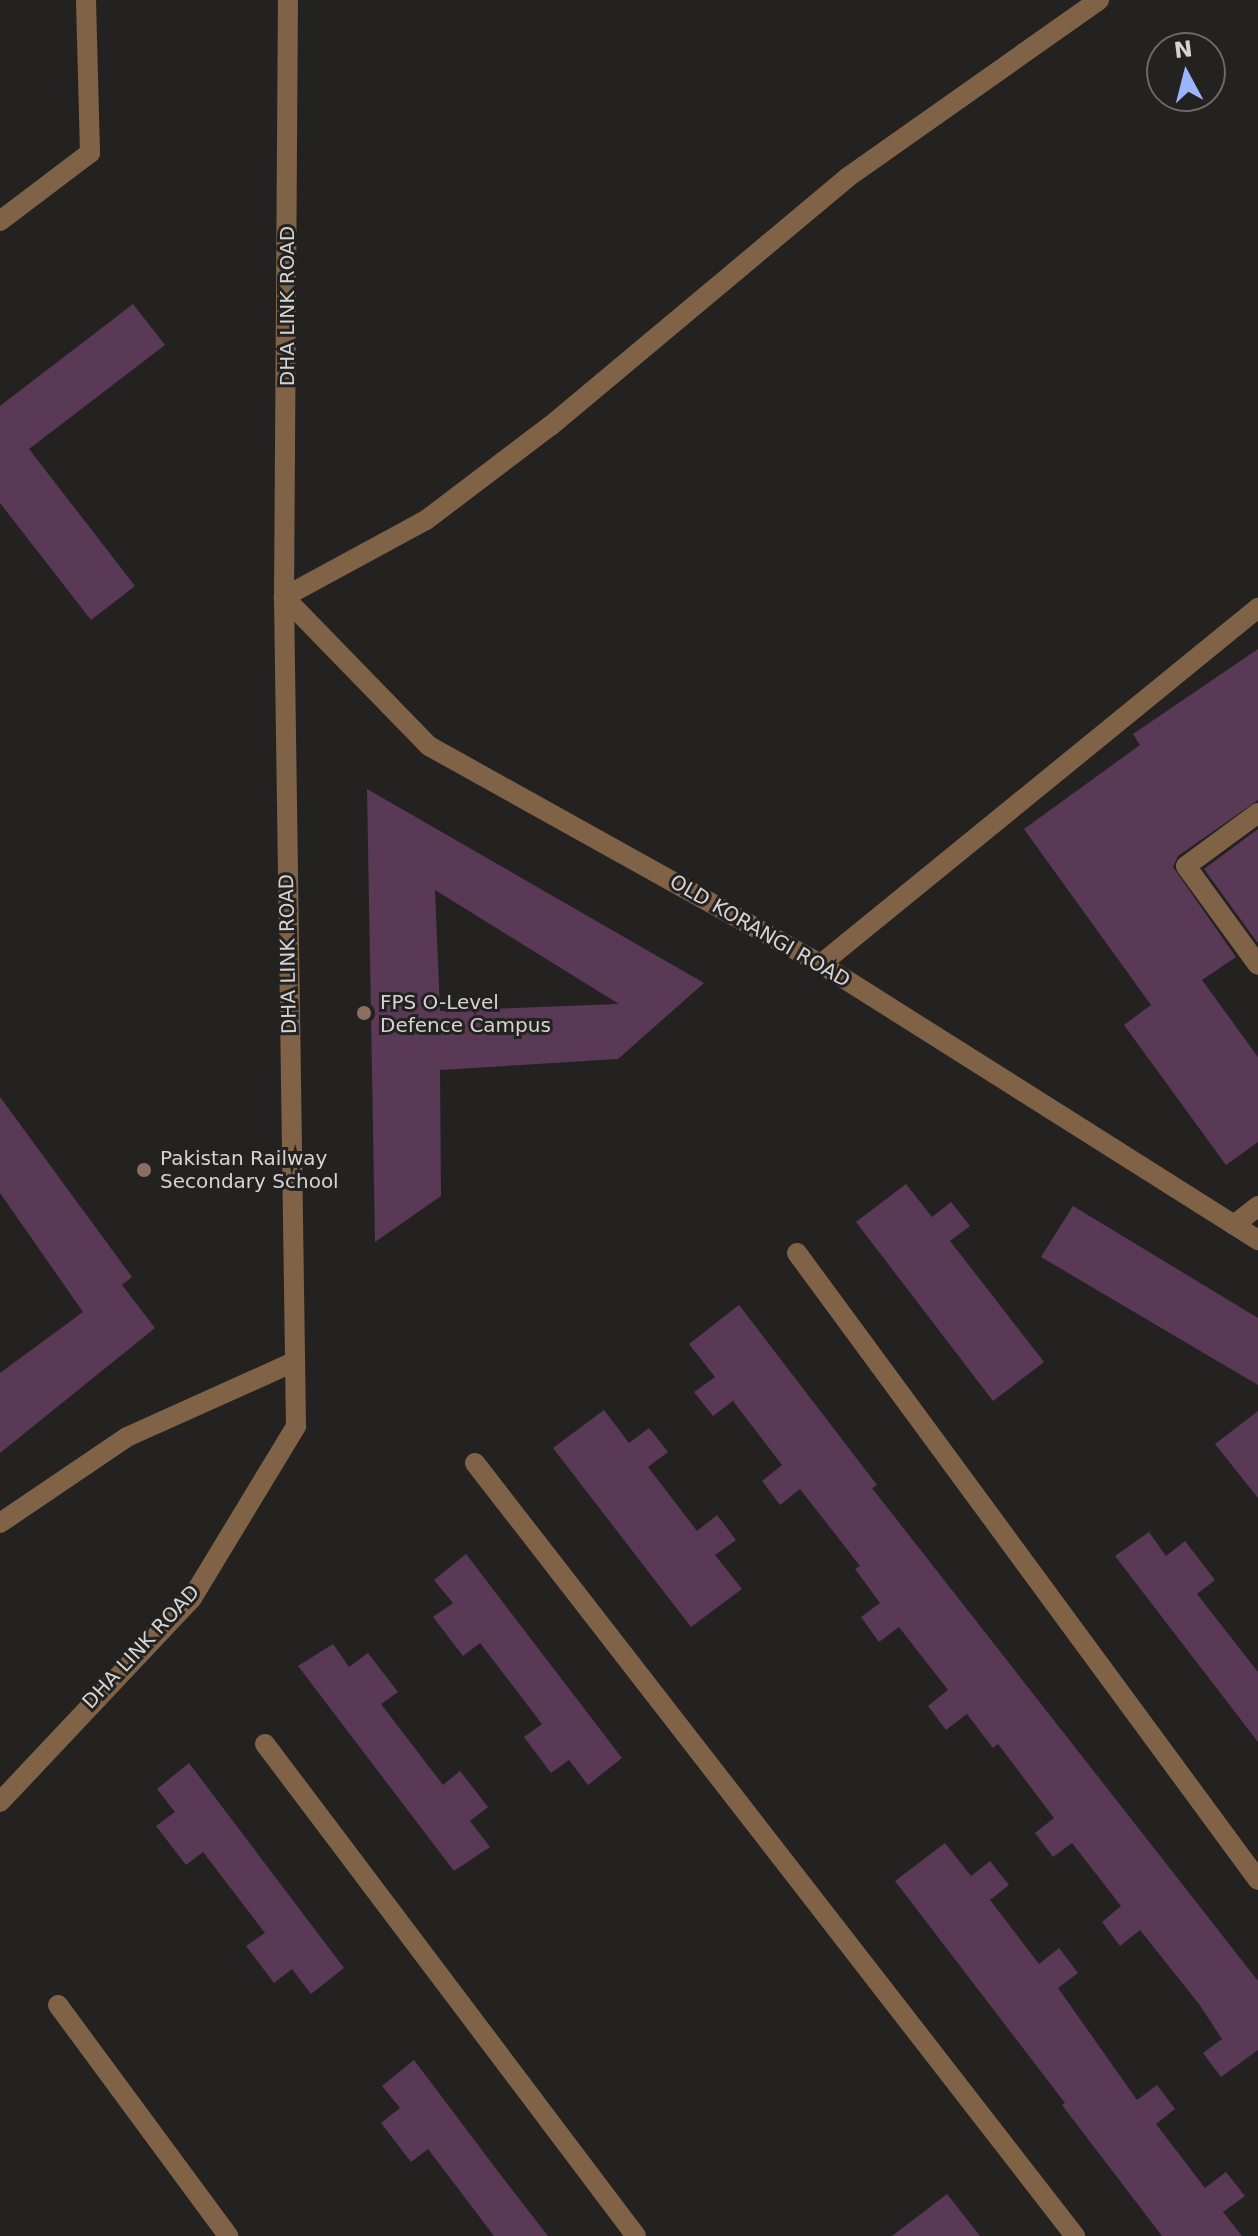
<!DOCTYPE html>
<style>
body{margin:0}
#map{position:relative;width:1258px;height:2236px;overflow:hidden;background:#242221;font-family:"DejaVu Sans",sans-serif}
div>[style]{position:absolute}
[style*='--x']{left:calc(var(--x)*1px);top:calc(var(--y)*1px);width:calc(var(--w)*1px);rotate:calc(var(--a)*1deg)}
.building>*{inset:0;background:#593956}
.minor>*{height:20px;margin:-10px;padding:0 10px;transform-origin:10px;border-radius:10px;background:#806347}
.dots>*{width:22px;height:22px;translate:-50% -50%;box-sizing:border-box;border:4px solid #242221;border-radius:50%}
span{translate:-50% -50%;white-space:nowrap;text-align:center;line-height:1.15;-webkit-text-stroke:6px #242221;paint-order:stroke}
.street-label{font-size:20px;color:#d5d4d3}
.poi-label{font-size:20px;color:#d5d4d3}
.left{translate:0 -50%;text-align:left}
.north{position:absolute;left:1146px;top:32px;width:80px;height:80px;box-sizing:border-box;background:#242221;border:2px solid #6b6968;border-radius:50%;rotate:353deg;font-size:22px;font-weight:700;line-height:32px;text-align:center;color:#d5d4d3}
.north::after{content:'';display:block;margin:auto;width:28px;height:36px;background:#9cb4fd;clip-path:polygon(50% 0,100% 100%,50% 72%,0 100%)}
</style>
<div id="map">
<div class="building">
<div style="clip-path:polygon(133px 304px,165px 345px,29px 449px,135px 586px,91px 620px,0 503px,0 406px)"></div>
<div style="clip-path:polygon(1258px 649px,1258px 800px,1178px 856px,1173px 867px,1236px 957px,1202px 980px,1258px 1057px,1258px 1142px,1226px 1165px,1124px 1025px,1151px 1005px,1024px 829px,1140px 745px,1133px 734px)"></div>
<div style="clip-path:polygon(evenodd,367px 789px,704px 983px,618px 1059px,440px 1070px,441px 1196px,375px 1242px,367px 789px,435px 890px,619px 1004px,440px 1011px,435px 890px)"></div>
<div style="clip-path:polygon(1258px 829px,1258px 942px,1257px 942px,1204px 869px)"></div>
<div style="clip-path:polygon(0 1097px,132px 1277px,122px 1285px,155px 1328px,0 1453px,0 1373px,83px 1312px,0 1193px)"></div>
<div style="clip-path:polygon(906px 1184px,932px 1217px,951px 1202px,970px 1226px,950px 1241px,1044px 1362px,993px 1401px,856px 1222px)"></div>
<div style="clip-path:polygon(1073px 1206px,1258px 1318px,1258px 1385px,1041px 1257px)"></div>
<div style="clip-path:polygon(739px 1305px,877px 1485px,872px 1488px,1258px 1981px,1258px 2050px,1221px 2077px,1203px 2053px,1222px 2039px,1199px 2004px,1140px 1930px,1120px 1946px,1102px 1922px,1121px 1906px,1072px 1843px,1053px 1857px,1035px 1833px,1054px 1818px,998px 1744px,993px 1748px,967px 1714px,946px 1730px,928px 1706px,948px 1690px,899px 1627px,879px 1642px,861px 1617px,880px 1603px,855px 1569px,860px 1566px,800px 1489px,780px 1505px,762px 1481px,782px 1465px,733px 1401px,713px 1416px,694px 1392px,715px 1377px,689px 1344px)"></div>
<div style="clip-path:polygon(604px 1410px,629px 1443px,649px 1428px,668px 1452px,648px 1467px,697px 1531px,717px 1515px,736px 1540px,715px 1555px,742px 1589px,691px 1627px,553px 1448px)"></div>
<div style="clip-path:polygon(1258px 1411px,1258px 1498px,1215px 1444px)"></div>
<div style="clip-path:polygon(1149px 1532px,1166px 1556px,1185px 1541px,1215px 1580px,1197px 1594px,1258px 1672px,1258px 1742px,1115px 1556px)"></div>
<div style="clip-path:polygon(466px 1554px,622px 1758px,588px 1785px,569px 1760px,551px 1773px,524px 1737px,542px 1724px,480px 1643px,463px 1656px,433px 1617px,453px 1603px,434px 1580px)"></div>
<div style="clip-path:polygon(333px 1644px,349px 1667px,368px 1653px,398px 1692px,381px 1704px,443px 1785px,460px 1771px,488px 1807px,470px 1821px,490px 1847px,454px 1871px,298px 1666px)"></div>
<div style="clip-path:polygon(189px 1763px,344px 1968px,311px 1994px,292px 1969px,274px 1983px,246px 1946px,265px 1933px,203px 1852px,186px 1865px,156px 1826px,175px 1812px,157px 1789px)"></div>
<div style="clip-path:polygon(945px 1843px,971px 1876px,990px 1861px,1009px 1885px,990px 1900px,1039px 1964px,1059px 1948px,1078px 1973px,1058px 1988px,1137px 2100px,1157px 2085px,1175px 2109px,1156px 2124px,1205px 2188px,1226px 2172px,1245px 2196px,1223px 2212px,1242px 2236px,1162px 2236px,1062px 2105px,1065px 2103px,895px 1881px)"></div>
<div style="clip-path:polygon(414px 2060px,503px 2178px,548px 2236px,494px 2236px,428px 2149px,411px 2162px,381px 2123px,400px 2108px,382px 2086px)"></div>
<div style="clip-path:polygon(947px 2194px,980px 2236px,892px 2236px)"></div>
</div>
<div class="minor">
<div style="--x:1099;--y:0;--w:309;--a:144.8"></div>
<div style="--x:847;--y:178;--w:387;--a:140.1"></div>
<div style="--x:550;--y:426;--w:156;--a:142.8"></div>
<div style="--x:426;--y:520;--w:162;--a:151.5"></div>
<div style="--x:284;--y:597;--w:208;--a:45.8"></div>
<div style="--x:429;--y:746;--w:449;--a:29.1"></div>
<div style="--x:821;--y:964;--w:517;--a:32.28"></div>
<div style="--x:0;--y:221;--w:113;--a:-37.1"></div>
<div style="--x:90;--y:153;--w:153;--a:-91.5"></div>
<div style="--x:1258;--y:813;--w:89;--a:143.6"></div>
<div style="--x:1186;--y:866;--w:122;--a:54"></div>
<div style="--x:821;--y:964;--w:564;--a:-39.17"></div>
<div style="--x:1234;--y:1225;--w:31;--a:-38"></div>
<div style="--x:797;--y:1253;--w:778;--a:53.67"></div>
<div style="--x:475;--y:1463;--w:979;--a:52.18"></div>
<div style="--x:0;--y:1523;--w:153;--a:-34.1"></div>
<div style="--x:127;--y:1437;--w:183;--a:-24.2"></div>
<div style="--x:265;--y:1744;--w:616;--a:52.98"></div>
<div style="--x:0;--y:1802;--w:280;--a:-46.7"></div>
<div style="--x:192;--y:1598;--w:201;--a:-58.8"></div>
<div style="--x:296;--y:1426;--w:829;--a:-90.83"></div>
<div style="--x:284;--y:597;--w:597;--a:-89.62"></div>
<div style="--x:58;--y:2005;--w:287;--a:53.6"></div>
</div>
<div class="dots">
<div style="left:364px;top:1013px;background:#8d6e63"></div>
<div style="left:144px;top:1170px;background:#8d6e63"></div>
</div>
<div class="street-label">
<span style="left:287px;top:306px;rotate:-90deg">DHA LINK ROAD</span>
<span style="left:760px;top:931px;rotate:30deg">OLD KORANGI ROAD</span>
<span style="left:288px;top:954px;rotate:-91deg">DHA LINK ROAD</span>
<span style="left:141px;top:1647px;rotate:-47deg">DHA LINK ROAD</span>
</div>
<div class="poi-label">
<span class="left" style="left:380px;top:1014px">FPS O-Level<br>Defence Campus</span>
<span class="left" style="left:160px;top:1170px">Pakistan Railway<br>Secondary School</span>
</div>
<div class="north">N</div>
</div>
